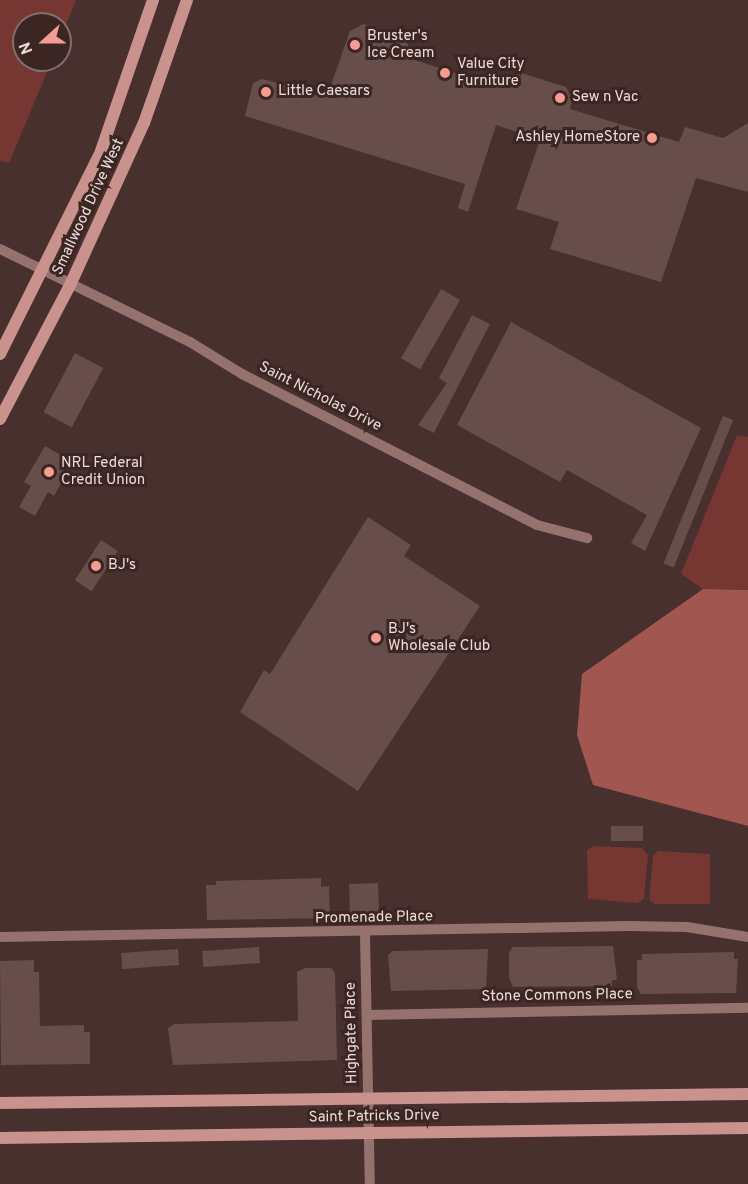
<!DOCTYPE html>
<style>
body{margin:0}
#map{position:relative;width:748px;height:1184px;overflow:hidden;background:#47302e;font-family:Overpass,sans-serif}
div>[style]{position:absolute}
[style*='--x']{left:calc(var(--x)*1px);top:calc(var(--y)*1px);width:calc(var(--w)*1px);rotate:calc(var(--a)*1deg)}
.green>*{inset:0;background:#763732}
.forest>*{inset:0;background:#a25650}
.building>*{inset:0;background:#674e4b;transform-origin:0 0}
.street>*{height:10px;margin:-5px;padding:0 5px;transform-origin:5px;border-radius:5px;background:#95726e}
.secondary>*{height:12px;margin:-6px;padding:0 6px;transform-origin:6px;border-radius:6px;background:#ca928c}
.dots>*{width:16px;height:16px;translate:-50% -50%;box-sizing:border-box;border:3px solid #3c2624;border-radius:50%}
span{translate:-50% -50%;white-space:nowrap;text-align:center;line-height:1.15;-webkit-text-stroke:6px #3c2624;paint-order:stroke}
.poi-label{font-size:15px;color:#ebdcda}
.left{translate:0 -50%;text-align:left}
.right{translate:-100% -50%;text-align:right}
.street-label{font-size:15px;color:#ebdcda}
.north{position:absolute;left:12px;top:12px;width:60px;height:60px;box-sizing:border-box;background:#3c2624;border:2px solid #826f6d;border-radius:50%;rotate:249deg;font-size:16px;font-weight:700;line-height:24px;text-align:center;color:#ebdcda}
.north::after{content:'';display:block;margin:auto;width:21px;height:27px;background:#f59c93;clip-path:polygon(50% 0,100% 100%,50% 72%,0 100%)}
</style>
<div id="map">
<div class="green">
<div style="clip-path:polygon(0 0,76px 0,60px 40px,60px 24px,24px 24px,24px 60px,52px 60px,9px 163px,0 161px)"></div>
<div style="clip-path:polygon(737px 435px,748px 437px,748px 590px,703px 589px,681px 574px)"></div>
<div style="clip-path:polygon(593px 846px,642px 848px,648px 855px,644px 899px,637px 903px,588px 899px,587px 850px)"></div>
<div style="clip-path:polygon(658px 851px,710px 854px,710px 904px,655px 904px,649px 900px,653px 856px)"></div>
</div>
<div class="forest">
<div style="clip-path:polygon(703px 589px,748px 590px,748px 826px,593px 785px,577px 735px,582px 674px)"></div>
</div>
<div class="building">
<div style="clip-path:polygon(363px 24px,404px 37px,410px 49px,408px 58px,503px 88px,506px 79px,518px 72px,566px 87px,572px 100px,570px 109px,679px 142px,685px 127px,723px 138px,748px 123px,748px 192px,696px 178px,661px 282px,550px 249px,559px 222px,516px 209px,540px 140px,496px 125px,468px 212px,458px 208px,465px 184px,245px 116px,253px 83px,262px 79px,323px 94px,330px 88px,350px 31px)"></div>
<div style="left:441px;top:289px;width:22px;height:80px;rotate:30deg"></div>
<div style="clip-path:polygon(472px 315px,490px 324px,434px 433px,418px 425px,447px 383px,439px 378px)"></div>
<div style="clip-path:polygon(511px 322px,701px 428px,645px 551px,631px 543px,647px 515px,567px 470px,560px 482px,457px 425px)"></div>
<div style="left:75px;top:353px;width:32px;height:67px;rotate:28deg"></div>
<div style="left:723px;top:416px;width:11px;height:159px;rotate:22deg"></div>
<div style="clip-path:polygon(45px 446px,73px 462px,54px 496px,48px 492px,35px 516px,19px 507px,31px 486px,24px 482px)"></div>
<div style="clip-path:polygon(368px 517px,411px 545px,404px 556px,480px 606px,358px 791px,240px 712px,264px 670px,270px 674px)"></div>
<div style="left:101px;top:540px;width:20px;height:48px;rotate:33deg"></div>
<div style="left:643px;top:826px;width:15px;height:32px;rotate:90deg"></div>
<div style="clip-path:polygon(321px 878px,321px 887px,329px 886px,330px 918px,207px 920px,206px 885px,216px 885px,216px 881px)"></div>
<div style="left:378px;top:883px;width:29px;height:29px;rotate:88deg"></div>
<div style="clip-path:polygon(613px 946px,617px 980px,612px 980px,612px 986px,513px 987px,509px 978px,509px 952px,513px 947px)"></div>
<div style="left:259px;top:947px;width:16px;height:57px;rotate:86deg"></div>
<div style="left:178px;top:949px;width:16px;height:57px;rotate:86deg"></div>
<div style="clip-path:polygon(488px 949px,486px 989px,391px 991px,388px 955px,393px 951px)"></div>
<div style="clip-path:polygon(734px 952px,734px 959px,738px 959px,736px 993px,641px 994px,637px 987px,637px 960px,642px 960px,642px 954px)"></div>
<div style="clip-path:polygon(34px 960px,34px 972px,39px 972px,40px 1026px,84px 1025px,84px 1032px,90px 1032px,90px 1064px,1px 1065px,0 961px)"></div>
<div style="clip-path:polygon(305px 968px,331px 968px,335px 973px,337px 1060px,173px 1065px,168px 1028px,174px 1024px,298px 1021px,297px 972px)"></div>
</div>
<div class="street">
<div style="--x:0;--y:249;--w:212;--a:26.1"></div>
<div style="--x:190;--y:342;--w:61;--a:31.6"></div>
<div style="--x:242;--y:374;--w:331;--a:27.1"></div>
<div style="--x:537;--y:525;--w:52;--a:14.6"></div>
<div style="--x:365;--y:934;--w:250;--a:88.9"></div>
<div style="--x:0;--y:937;--w:628;--a:-1"></div>
<div style="--x:628;--y:926;--w:59;--a:1"></div>
<div style="--x:687;--y:927;--w:62;--a:9.3"></div>
<div style="--x:367;--y:1015;--w:381;--a:-1.1"></div>
</div>
<div class="secondary">
<div style="--x:0;--y:354;--w:227;--a:-63.5"></div>
<div style="--x:101;--y:151;--w:160;--a:-71"></div>
<div style="--x:0;--y:419;--w:153;--a:-62.4"></div>
<div style="--x:71;--y:283;--w:176;--a:-65.5"></div>
<div style="--x:144;--y:123;--w:130;--a:-70.7"></div>
<div style="--x:0;--y:1103;--w:748;--a:-0.69"></div>
<div style="--x:0;--y:1138;--w:748;--a:-0.77"></div>
</div>
<div class="dots">
<div style="left:355px;top:45px;background:#f59c93"></div>
<div style="left:445px;top:73px;background:#f59c93"></div>
<div style="left:266px;top:92px;background:#f59c93"></div>
<div style="left:560px;top:98px;background:#f59c93"></div>
<div style="left:652px;top:138px;background:#f59c93"></div>
<div style="left:49px;top:472px;background:#f59c93"></div>
<div style="left:96px;top:566px;background:#f59c93"></div>
<div style="left:376px;top:638px;background:#f59c93"></div>
</div>
<div class="poi-label">
<span class="left" style="left:367px;top:45px">Bruster's<br>Ice Cream</span>
<span class="left" style="left:457px;top:73px">Value City<br>Furniture</span>
<span class="left" style="left:278px;top:92px">Little Caesars</span>
<span class="left" style="left:572px;top:98px">Sew n Vac</span>
<span class="right" style="left:640px;top:138px">Ashley HomeStore</span>
<span class="left" style="left:61px;top:472px">NRL Federal<br>Credit Union</span>
<span class="left" style="left:108px;top:566px">BJ's</span>
<span class="left" style="left:388px;top:638px">BJ's<br>Wholesale Club</span>
</div>
<div class="street-label">
<span style="left:89px;top:207px;rotate:-65deg">Smallwood Drive West</span>
<span style="left:320px;top:397px;rotate:27deg">Saint Nicholas Drive</span>
<span style="left:374px;top:918px;rotate:-1deg">Promenade Place</span>
<span style="left:557px;top:996px;rotate:-1deg">Stone Commons Place</span>
<span style="left:352px;top:1033px;rotate:-91deg">Highgate Place</span>
<span style="left:374px;top:1117px;rotate:-1deg">Saint Patricks Drive</span>
</div>
<div class="north">N</div>
</div>
